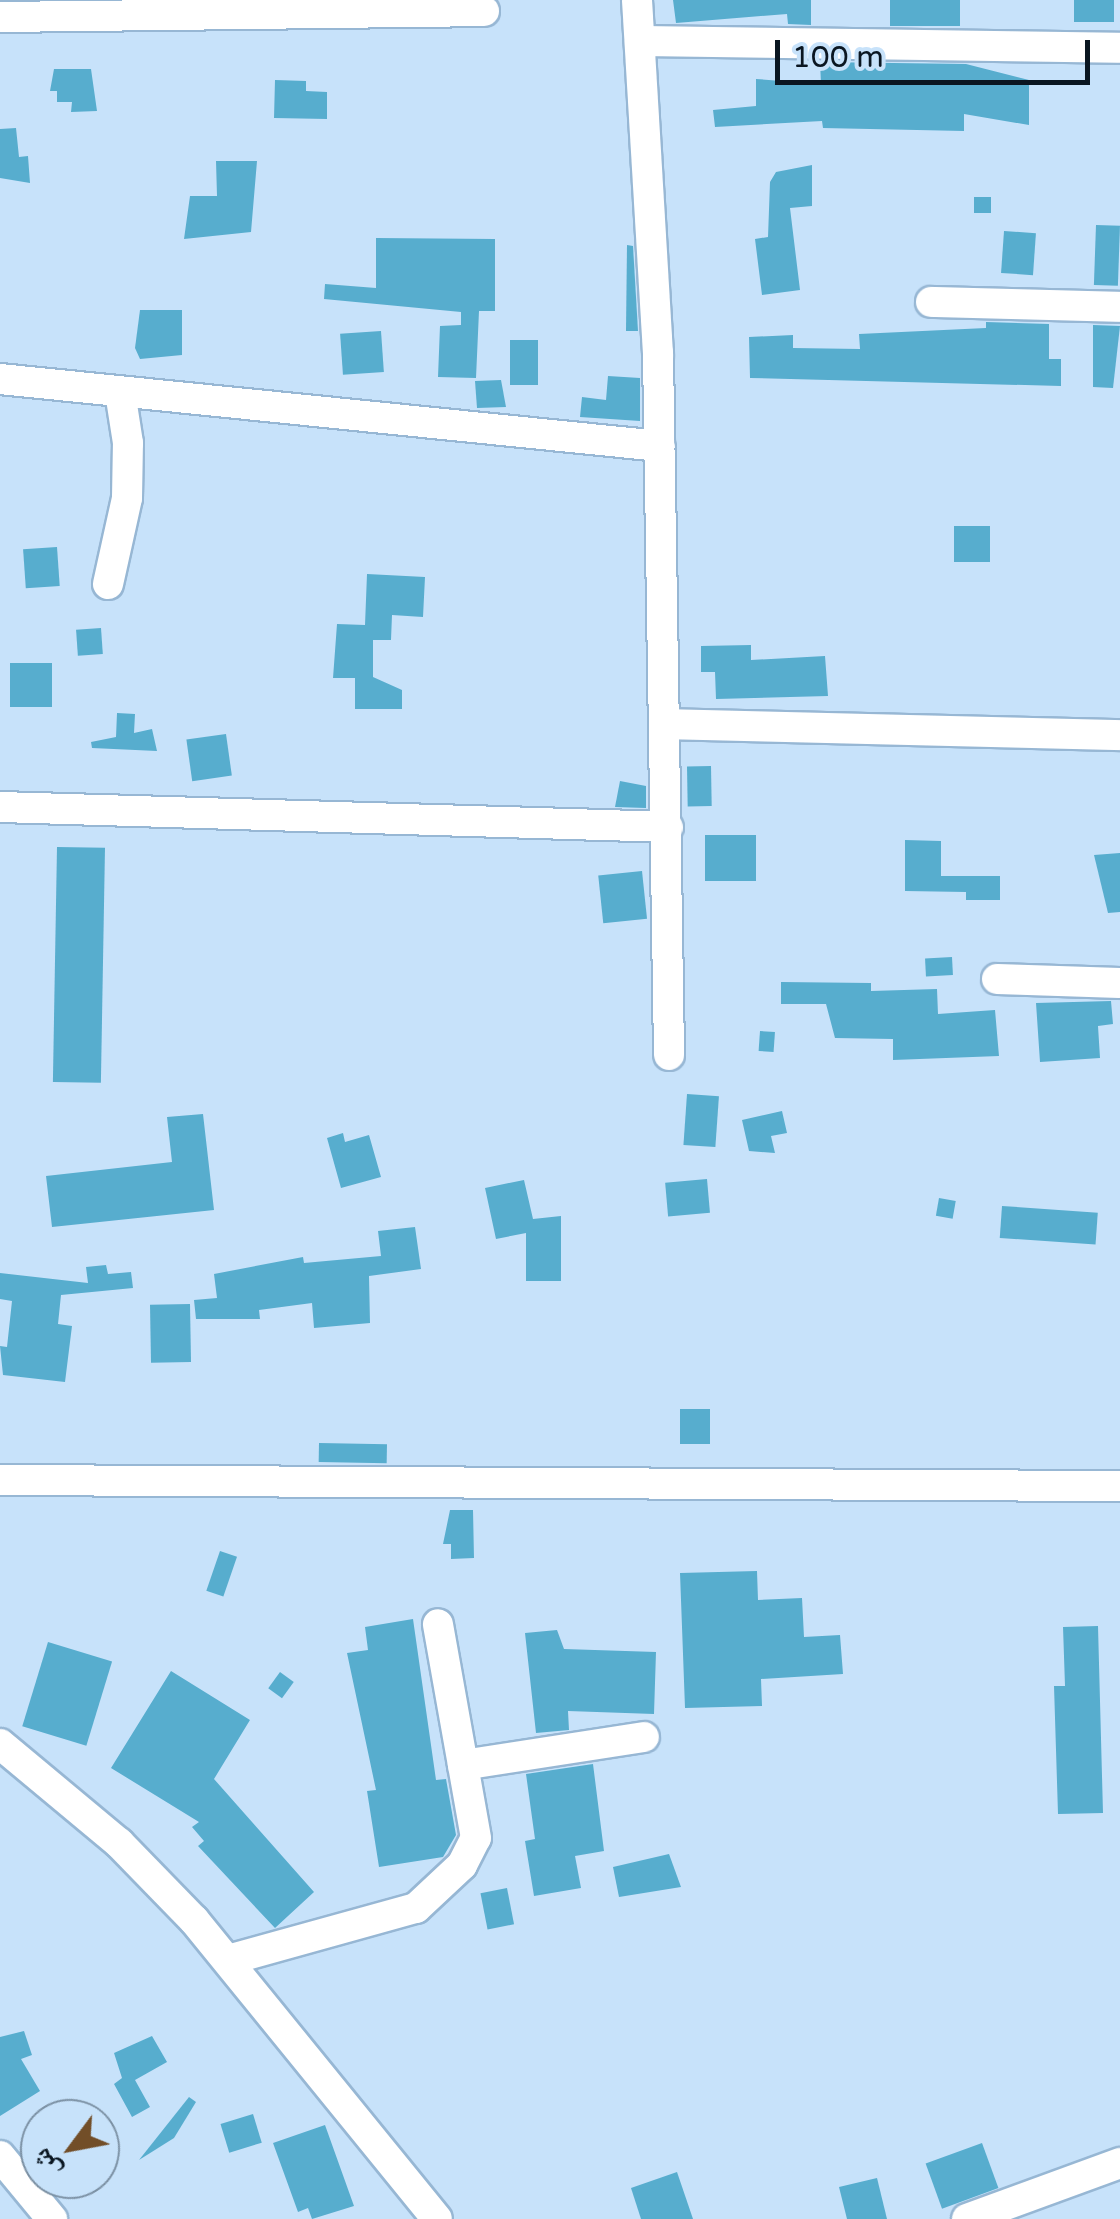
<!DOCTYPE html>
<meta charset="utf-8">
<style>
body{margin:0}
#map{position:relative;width:1120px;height:2219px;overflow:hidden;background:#c7e2fa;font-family:"Varela Round","Noto Naskh Arabic",sans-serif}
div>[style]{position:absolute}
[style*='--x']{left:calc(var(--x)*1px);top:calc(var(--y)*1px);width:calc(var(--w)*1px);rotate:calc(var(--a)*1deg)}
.building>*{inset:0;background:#57adce;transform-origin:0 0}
.roads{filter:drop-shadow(2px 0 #97b7d4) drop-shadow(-2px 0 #97b7d4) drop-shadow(0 2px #97b7d4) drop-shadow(0 -2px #97b7d4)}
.minor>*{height:30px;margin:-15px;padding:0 15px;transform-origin:15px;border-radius:15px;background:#fff}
span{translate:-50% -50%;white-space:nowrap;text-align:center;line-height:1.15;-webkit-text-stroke:8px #c7e2fa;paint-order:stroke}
.north{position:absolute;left:20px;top:2099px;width:100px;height:100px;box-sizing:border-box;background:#c7e2fa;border:2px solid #7b90a3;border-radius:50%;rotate:238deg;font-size:28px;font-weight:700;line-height:40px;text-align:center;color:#0a1621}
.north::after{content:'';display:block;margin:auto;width:35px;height:45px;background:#724e28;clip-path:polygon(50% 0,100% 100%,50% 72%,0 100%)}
.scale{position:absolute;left:775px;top:40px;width:315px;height:45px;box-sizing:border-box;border:5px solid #0a1621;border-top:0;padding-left:12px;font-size:30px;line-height:35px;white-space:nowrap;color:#0a1621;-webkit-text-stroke:8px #c7e2fa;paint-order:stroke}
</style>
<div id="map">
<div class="building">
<div style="clip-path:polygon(673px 0,811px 0,811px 25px,788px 24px,787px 14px,676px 23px)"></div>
<div style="left:890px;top:0;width:70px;height:26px"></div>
<div style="left:1074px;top:0;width:40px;height:22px"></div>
<div style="clip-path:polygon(820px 62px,966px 64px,1029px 80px,1029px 125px,964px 114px,964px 131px,823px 128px,822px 121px,715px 127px,713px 110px,756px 106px,756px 79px,821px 84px)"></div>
<div style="clip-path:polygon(54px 69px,91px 69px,97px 111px,71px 112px,72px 102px,57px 102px,57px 91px,50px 91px)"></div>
<div style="clip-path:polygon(275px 80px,306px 81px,306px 91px,327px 92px,327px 119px,274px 118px)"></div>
<div style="clip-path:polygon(16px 128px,19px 157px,28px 156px,30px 183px,0 178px,0 129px)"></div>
<div style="clip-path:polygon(216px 161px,257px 161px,251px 232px,184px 239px,190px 196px,217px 196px)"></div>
<div style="clip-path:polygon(812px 165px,812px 206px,790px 208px,800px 290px,762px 295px,755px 239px,768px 237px,770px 182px,776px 172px)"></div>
<div style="left:974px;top:197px;width:17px;height:16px"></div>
<div style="left:1096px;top:225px;width:24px;height:60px;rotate:2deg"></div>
<div style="left:1004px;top:231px;width:32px;height:42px;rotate:4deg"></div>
<div style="clip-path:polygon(376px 238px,495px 239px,495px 311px,479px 311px,476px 378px,438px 377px,440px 326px,461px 325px,461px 312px,324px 299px,325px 284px,376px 288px)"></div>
<div style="clip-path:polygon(627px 245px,633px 246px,638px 331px,626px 331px)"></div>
<div style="clip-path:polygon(140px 310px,182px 310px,182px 355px,140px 359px,135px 348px)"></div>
<div style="clip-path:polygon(986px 322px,1049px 324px,1049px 359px,1061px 359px,1061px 386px,750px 378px,749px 337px,793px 335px,793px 348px,860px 349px,859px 334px,986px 328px)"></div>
<div style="clip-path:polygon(1093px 325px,1120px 326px,1113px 388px,1093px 387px)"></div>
<div style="left:381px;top:331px;width:41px;height:41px;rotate:86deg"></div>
<div style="left:510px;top:340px;width:28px;height:45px"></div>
<div style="clip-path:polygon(608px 376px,640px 378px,640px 421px,580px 417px,582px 397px,606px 400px)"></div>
<div style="clip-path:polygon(501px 380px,506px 407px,477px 408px,475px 381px)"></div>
<div style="left:990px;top:526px;width:36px;height:36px;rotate:90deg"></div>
<div style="left:57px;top:547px;width:39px;height:34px;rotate:86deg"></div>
<div style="clip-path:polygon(367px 574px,425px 577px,423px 617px,392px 615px,391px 640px,373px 640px,373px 677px,402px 690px,402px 709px,355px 709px,355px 678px,333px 678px,337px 624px,365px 625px)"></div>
<div style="left:101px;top:628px;width:26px;height:25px;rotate:86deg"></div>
<div style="clip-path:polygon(751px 645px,751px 660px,825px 656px,828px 696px,716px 699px,715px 672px,701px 672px,701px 646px)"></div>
<div style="left:10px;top:663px;width:42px;height:44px"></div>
<div style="clip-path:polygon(117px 713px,135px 714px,134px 733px,152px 729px,157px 751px,92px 748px,91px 742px,116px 737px)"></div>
<div style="left:226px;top:734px;width:42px;height:40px;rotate:82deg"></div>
<div style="left:711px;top:766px;width:40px;height:24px;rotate:89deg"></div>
<div style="clip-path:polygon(620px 781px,646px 786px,646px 808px,615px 807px)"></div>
<div style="left:705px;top:835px;width:51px;height:46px"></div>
<div style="clip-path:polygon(905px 840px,941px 841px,941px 876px,1000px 876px,1000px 900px,966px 900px,966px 892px,905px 891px)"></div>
<div style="left:57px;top:847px;width:48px;height:235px;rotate:1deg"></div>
<div style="clip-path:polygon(1120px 853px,1120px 912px,1108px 913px,1094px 855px)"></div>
<div style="left:642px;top:871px;width:48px;height:44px;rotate:84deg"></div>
<div style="left:952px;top:957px;width:18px;height:27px;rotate:87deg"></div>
<div style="clip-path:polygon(781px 982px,871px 983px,871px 991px,937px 989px,938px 1014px,995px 1010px,999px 1056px,893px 1060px,893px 1039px,835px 1038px,826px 1004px,781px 1004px)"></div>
<div style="clip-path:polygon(1111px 1001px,1113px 1024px,1098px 1026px,1100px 1058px,1040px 1062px,1036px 1003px)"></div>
<div style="left:760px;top:1031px;width:15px;height:20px;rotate:4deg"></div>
<div style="left:687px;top:1094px;width:32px;height:51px;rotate:4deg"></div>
<div style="clip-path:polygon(782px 1111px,787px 1133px,771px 1136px,775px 1153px,749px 1151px,742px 1120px)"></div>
<div style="clip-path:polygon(203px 1114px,214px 1210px,52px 1227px,46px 1176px,172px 1162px,167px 1117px)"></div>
<div style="clip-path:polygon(343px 1133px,345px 1142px,369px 1135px,381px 1177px,341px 1188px,327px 1138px)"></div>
<div style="left:707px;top:1179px;width:34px;height:42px;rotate:85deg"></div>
<div style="clip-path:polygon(524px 1180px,533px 1219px,561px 1216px,561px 1281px,526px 1281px,526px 1233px,496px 1239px,485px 1188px)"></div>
<div style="left:939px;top:1198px;width:17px;height:18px;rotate:10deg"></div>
<div style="left:1002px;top:1206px;width:96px;height:32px;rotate:4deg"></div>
<div style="clip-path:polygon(415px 1227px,421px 1269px,369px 1276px,370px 1323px,314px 1328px,312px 1303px,259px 1310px,260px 1319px,196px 1319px,194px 1300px,217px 1298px,214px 1274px,303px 1257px,304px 1263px,381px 1256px,378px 1231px)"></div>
<div style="clip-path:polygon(106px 1265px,108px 1274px,131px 1272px,133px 1288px,61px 1295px,58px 1324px,72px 1326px,65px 1382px,3px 1375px,0 1346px,7px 1347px,12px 1301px,0 1299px,0 1273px,88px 1283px,86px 1267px)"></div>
<div style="left:190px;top:1304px;width:58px;height:40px;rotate:89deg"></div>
<div style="left:680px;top:1409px;width:30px;height:35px"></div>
<div style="left:319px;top:1443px;width:68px;height:19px;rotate:1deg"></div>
<div style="clip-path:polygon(450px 1510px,473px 1510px,474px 1558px,451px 1559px,451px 1544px,443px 1544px)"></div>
<div style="left:220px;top:1551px;width:18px;height:42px;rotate:19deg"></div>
<div style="clip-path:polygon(757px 1571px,758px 1600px,802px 1598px,804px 1637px,840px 1635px,843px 1674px,761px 1679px,762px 1706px,685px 1708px,680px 1573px)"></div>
<div style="clip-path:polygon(413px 1619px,436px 1780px,446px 1779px,456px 1835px,443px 1857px,379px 1867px,367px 1791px,376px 1790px,347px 1653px,368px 1650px,365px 1627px)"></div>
<div style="clip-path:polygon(1098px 1626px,1103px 1813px,1058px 1814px,1054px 1686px,1065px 1686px,1063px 1627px)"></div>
<div style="clip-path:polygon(557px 1630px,564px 1649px,656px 1652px,654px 1714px,568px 1711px,569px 1730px,536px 1733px,525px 1633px)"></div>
<div style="left:48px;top:1642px;width:67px;height:88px;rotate:17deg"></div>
<div style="clip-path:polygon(171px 1671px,250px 1720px,214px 1779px,314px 1892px,275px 1928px,198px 1846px,204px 1841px,192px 1827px,199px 1822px,111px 1768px)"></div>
<div style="left:280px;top:1672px;width:17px;height:20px;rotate:36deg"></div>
<div style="clip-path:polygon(593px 1764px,604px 1851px,575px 1856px,581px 1888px,534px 1896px,525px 1841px,535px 1839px,526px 1774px)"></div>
<div style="clip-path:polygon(669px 1854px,681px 1887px,619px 1897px,613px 1867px)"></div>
<div style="left:507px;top:1888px;width:37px;height:27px;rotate:79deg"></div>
<div style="clip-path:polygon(24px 2031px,32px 2055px,21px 2059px,40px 2091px,0 2116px,0 2037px)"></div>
<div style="clip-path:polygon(152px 2036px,167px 2062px,135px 2080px,150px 2107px,132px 2117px,114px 2084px,122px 2078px,114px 2053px)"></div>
<div style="clip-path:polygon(189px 2097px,196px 2102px,174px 2138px,139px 2160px)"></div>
<div style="left:253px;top:2114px;width:30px;height:34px;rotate:73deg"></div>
<div style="clip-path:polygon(325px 2125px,354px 2206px,312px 2219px,308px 2208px,298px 2212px,273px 2143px)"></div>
<div style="left:982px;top:2143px;width:48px;height:60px;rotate:70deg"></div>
<div style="clip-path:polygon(677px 2172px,693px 2219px,641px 2219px,631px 2188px)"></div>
<div style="clip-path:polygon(877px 2178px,887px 2219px,847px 2219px,839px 2187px)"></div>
</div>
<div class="roads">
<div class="minor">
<div style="--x:637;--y:0;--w:354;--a:86.6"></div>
<div style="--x:658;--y:353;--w:702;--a:89.1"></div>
<div style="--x:0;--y:17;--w:484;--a:-0.7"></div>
<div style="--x:640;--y:41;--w:480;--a:0.8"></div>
<div style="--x:931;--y:302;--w:189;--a:1.5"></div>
<div style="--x:0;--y:379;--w:663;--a:5.8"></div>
<div style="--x:108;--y:584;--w:88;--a:-77.5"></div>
<div style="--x:127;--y:498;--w:55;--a:-89"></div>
<div style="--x:128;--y:443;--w:52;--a:-98.9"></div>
<div style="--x:667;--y:724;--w:453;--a:1.4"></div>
<div style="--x:0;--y:807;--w:668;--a:1.71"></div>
<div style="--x:997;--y:979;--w:123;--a:1.9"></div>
<div style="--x:0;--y:1480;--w:1120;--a:0.31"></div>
<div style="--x:0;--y:1744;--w:155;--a:39.8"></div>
<div style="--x:119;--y:1843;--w:107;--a:45.8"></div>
<div style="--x:194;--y:1920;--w:385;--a:50.9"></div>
<div style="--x:463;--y:1765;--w:183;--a:-8.8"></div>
<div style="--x:228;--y:1960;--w:195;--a:-15.5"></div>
<div style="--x:416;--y:1908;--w:63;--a:-43.1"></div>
<div style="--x:462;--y:1865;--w:30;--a:-63"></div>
<div style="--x:476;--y:1838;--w:217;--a:-100.1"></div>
<div style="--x:0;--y:2156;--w:82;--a:50.5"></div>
<div style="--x:967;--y:2219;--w:163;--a:-20.1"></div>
</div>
</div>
<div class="north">ش</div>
<div class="scale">100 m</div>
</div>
